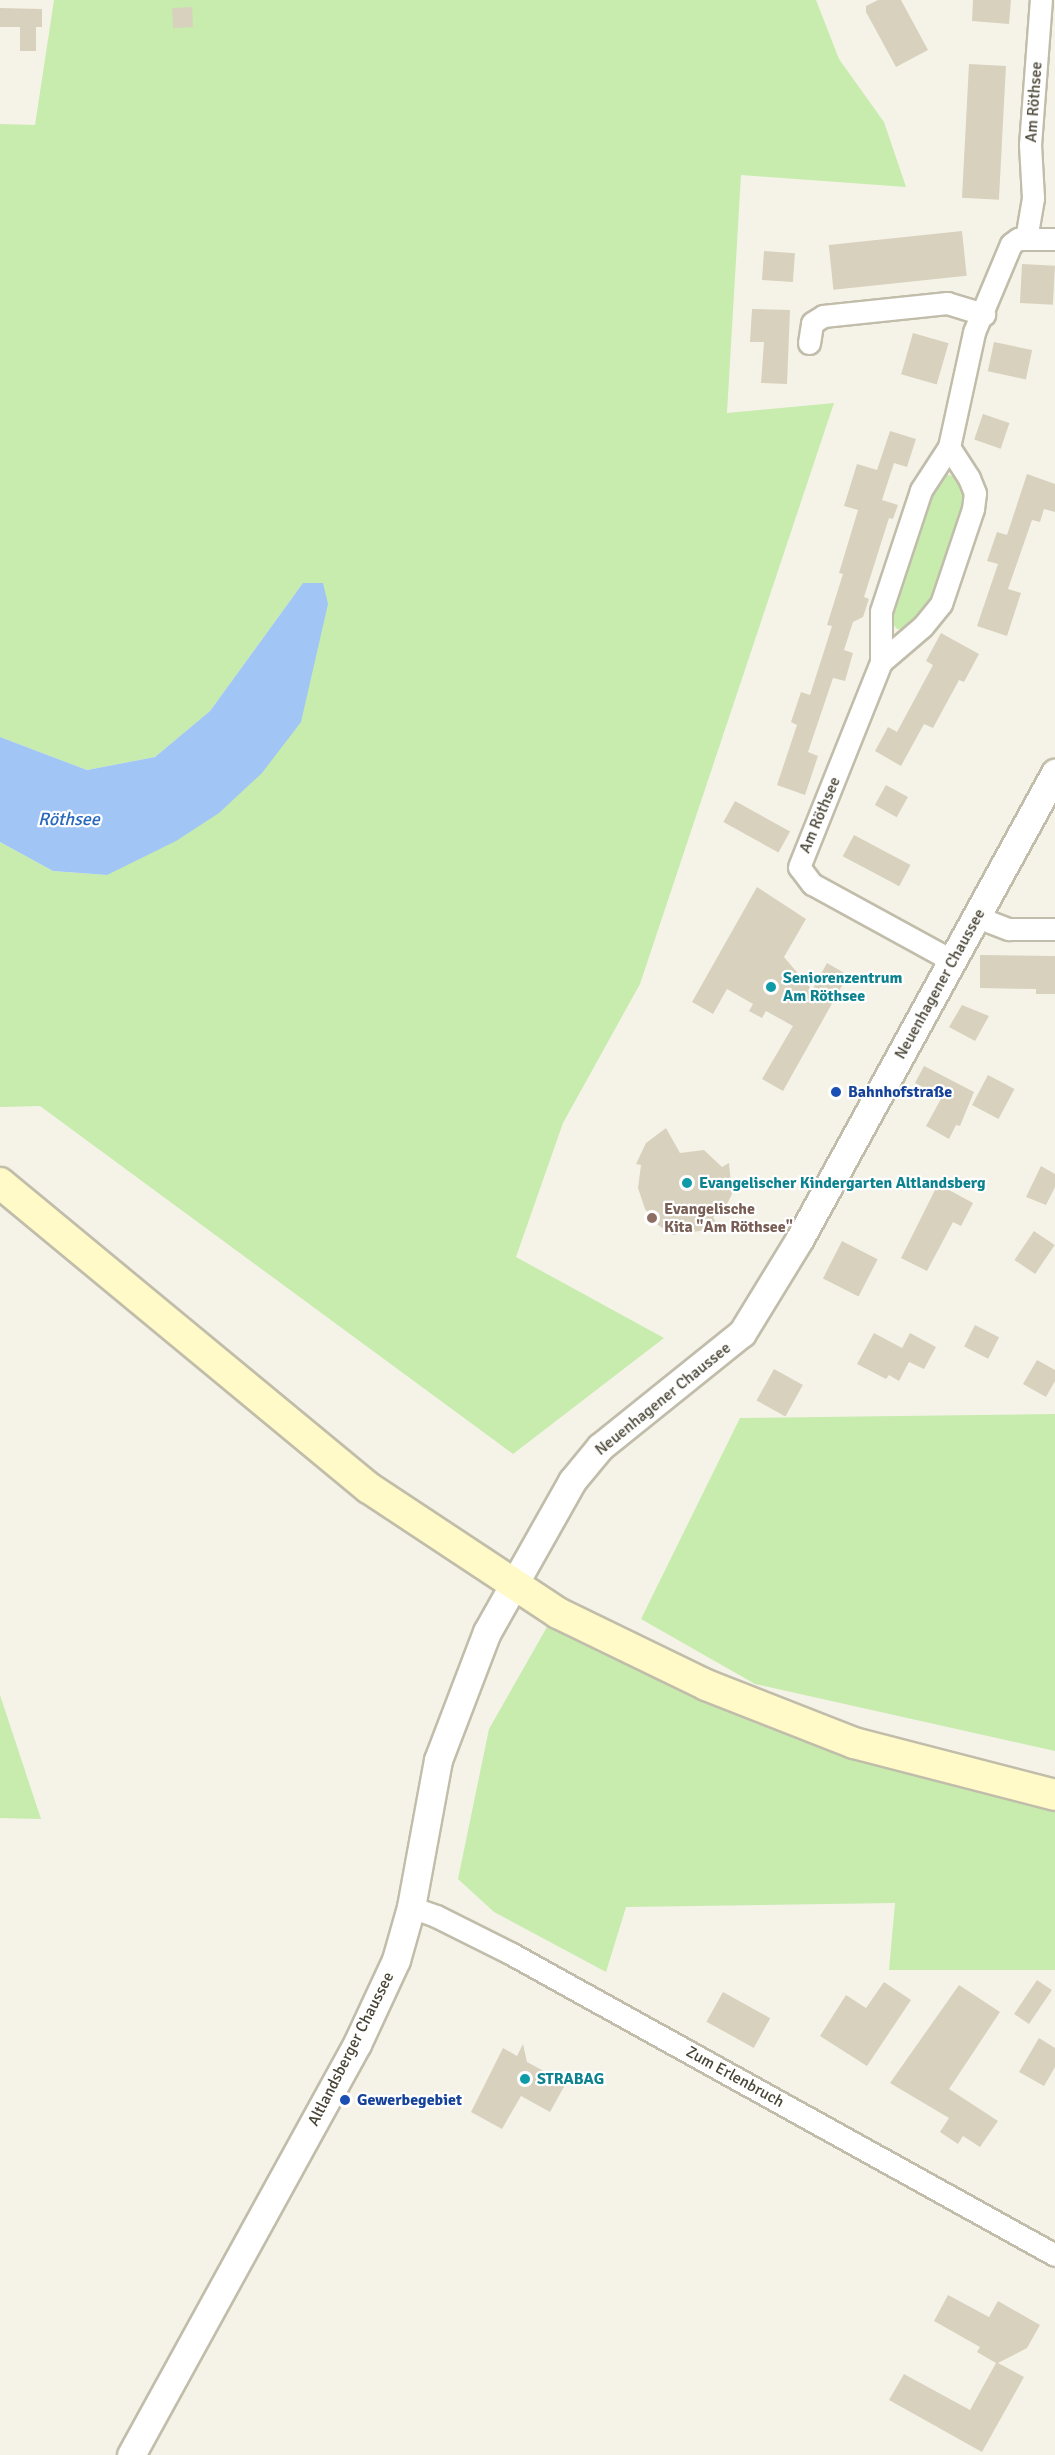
<!DOCTYPE html>
<meta charset="utf-8">
<style>
body{margin:0}
#map{position:relative;width:1055px;height:2455px;overflow:hidden;background:#f5f3e8;font-family:Signika,sans-serif}
div>[style]{position:absolute}
[style*='--x']{left:calc(var(--x)*1px);top:calc(var(--y)*1px);width:calc(var(--w)*1px);rotate:calc(var(--a)*1deg)}
.green>*{inset:0;background:#c7ecae}
.water>*{inset:0;background:#a1c6f5}
.building>*{inset:0;background:#d8d1bd;transform-origin:0 0}
.roads{filter:drop-shadow(2px 0 #c1bdaa) drop-shadow(-2px 0 #c1bdaa) drop-shadow(0 2px #c1bdaa) drop-shadow(0 -2px #c1bdaa)}
.minor>*{height:21px;margin:-10.5px;padding:0 10.5px;transform-origin:10.5px;border-radius:10.5px;background:#fff}
.tertiary>*{height:27px;margin:-13.5px;padding:0 13.5px;transform-origin:13.5px;border-radius:13.5px;background:#fff}
.secondary>*{height:30px;margin:-15px;padding:0 15px;transform-origin:15px;border-radius:15px;background:#fffac8}
.dots>*{width:16px;height:16px;translate:-50% -50%;box-sizing:border-box;border:3px solid #fff;border-radius:50%}
span{translate:-50% -50%;white-space:nowrap;text-align:center;line-height:1.15;-webkit-text-stroke:4.5px #fff;paint-order:stroke}
.street-label{font-size:16px;color:#494536}
.culture-label{font-size:16px;color:#0d838f;font-weight:700}
.left{translate:0 -50%;text-align:left}
.transit-label{font-size:16px;color:#164399;font-weight:700}
.education-label{font-size:16px;color:#785e54;font-weight:700}
.water-label{font-size:18px;color:#2768bd;font-style:italic}
</style>
<div id="map">
<div class="green">
<div style="clip-path:polygon(54px 0,816px 0,839px 59px,884px 122px,906px 187px,741px 175px,727px 413px,834px 403px,640px 984px,563px 1123px,516px 1257px,664px 1338px,513px 1454px,40px 1106px,0 1107px,0 842px,53px 871px,107px 875px,303px 583px,210px 711px,155px 757px,87px 770px,0 737px,0 124px,35px 125px)"></div>
<div style="clip-path:polygon(945px 474px,957px 477px,968px 490px,935px 600px,905px 629px,897px 629px,888px 618px,926px 494px,939px 475px)"></div>
<div style="clip-path:polygon(1055px 1414px,1055px 1751px,755px 1684px,641px 1619px,740px 1418px)"></div>
<div style="clip-path:polygon(547px 1627px,755px 1723px,838px 1752px,1055px 1805px,1055px 1970px,889px 1970px,895px 1903px,626px 1907px,606px 1972px,494px 1912px,458px 1879px,489px 1729px)"></div>
<div style="clip-path:polygon(0 1695px,41px 1819px,0 1818px)"></div>
</div>
<div class="water">
<div style="clip-path:polygon(303px 583px,323px 583px,328px 604px,301px 722px,262px 773px,219px 813px,176px 841px,107px 875px,53px 871px,0 842px,0 737px,87px 770px,155px 757px,210px 711px)"></div>
</div>
<div class="building">
<div style="clip-path:polygon(878px 0,901px 0,928px 50px,896px 67px,866px 12px,866px 6px)"></div>
<div style="clip-path:polygon(973px 0,1011px 0,1009px 24px,972px 21px)"></div>
<div style="left:192px;top:7px;width:20px;height:20px;rotate:87deg"></div>
<div style="clip-path:polygon(0 8px,42px 9px,42px 27px,36px 27px,36px 51px,20px 51px,20px 27px,0 27px)"></div>
<div style="left:969px;top:64px;width:37px;height:134px;rotate:3deg"></div>
<div style="left:962px;top:231px;width:45px;height:134px;rotate:84deg"></div>
<div style="left:764px;top:251px;width:31px;height:29px;rotate:4deg"></div>
<div style="left:1022px;top:264px;width:33px;height:39px;rotate:3deg"></div>
<div style="clip-path:polygon(752px 309px,790px 310px,787px 384px,761px 383px,764px 342px,750px 342px)"></div>
<div style="left:913px;top:333px;width:37px;height:43px;rotate:16deg"></div>
<div style="left:994px;top:342px;width:39px;height:30px;rotate:12deg"></div>
<div style="left:983px;top:414px;width:28px;height:27px;rotate:19deg"></div>
<div style="clip-path:polygon(890px 431px,916px 439px,907px 467px,894px 463px,882px 500px,898px 505px,893px 519px,889px 518px,864px 597px,869px 599px,863px 617px,853px 622px,844px 650px,853px 653px,845px 681px,833px 678px,808px 752px,818px 756px,805px 795px,777px 785px,797px 725px,791px 722px,801px 692px,810px 695px,832px 626px,827px 625px,843px 574px,839px 573px,858px 510px,844px 506px,857px 464px,877px 470px)"></div>
<div style="clip-path:polygon(1027px 474px,1055px 484px,1055px 512px,1044px 509px,1040px 522px,1032px 520px,1008px 589px,1021px 593px,1007px 636px,977px 626px,998px 564px,987px 561px,997px 532px,1007px 535px)"></div>
<div style="clip-path:polygon(941px 633px,979px 654px,964px 682px,959px 680px,933px 728px,924px 724px,901px 766px,875px 751px,888px 727px,897px 732px,933px 665px,926px 661px)"></div>
<div style="left:886px;top:785px;width:25px;height:23px;rotate:29deg"></div>
<div style="left:735px;top:801px;width:63px;height:24px;rotate:29deg"></div>
<div style="left:854px;top:835px;width:64px;height:24px;rotate:28deg"></div>
<div style="clip-path:polygon(757px 887px,806px 919px,784px 957px,812px 990px,827px 963px,848px 975px,783px 1091px,762px 1079px,793px 1026px,766px 1011px,762px 1018px,749px 1011px,753px 1004px,727px 989px,713px 1014px,692px 1002px)"></div>
<div style="clip-path:polygon(980px 955px,1055px 956px,1055px 994px,1036px 994px,1036px 989px,980px 988px)"></div>
<div style="clip-path:polygon(962px 1005px,989px 1016px,975px 1041px,949px 1027px)"></div>
<div style="clip-path:polygon(924px 1066px,974px 1092px,960px 1126px,956px 1125px,949px 1139px,926px 1126px,942px 1097px,915px 1083px)"></div>
<div style="left:988px;top:1075px;width:30px;height:34px;rotate:28deg"></div>
<div style="clip-path:polygon(666px 1128px,680px 1153px,704px 1150px,722px 1167px,729px 1163px,732px 1194px,725px 1208px,713px 1217px,719px 1228px,673px 1235px,658px 1225px,645px 1209px,638px 1188px,641px 1165px,636px 1164px,646px 1143px)"></div>
<div style="clip-path:polygon(1041px 1166px,1055px 1174px,1055px 1187px,1046px 1205px,1026px 1197px)"></div>
<div style="clip-path:polygon(938px 1184px,973px 1203px,961px 1226px,953px 1222px,927px 1271px,901px 1258px)"></div>
<div style="left:1034px;top:1231px;width:25px;height:35px;rotate:34deg"></div>
<div style="left:842px;top:1241px;width:40px;height:42px;rotate:27deg"></div>
<div style="left:975px;top:1325px;width:27px;height:24px;rotate:27deg"></div>
<div style="clip-path:polygon(874px 1333px,902px 1348px,910px 1333px,936px 1347px,924px 1369px,909px 1362px,899px 1381px,889px 1375px,886px 1379px,857px 1364px)"></div>
<div style="clip-path:polygon(1037px 1360px,1055px 1370px,1055px 1381px,1046px 1397px,1023px 1384px)"></div>
<div style="left:774px;top:1369px;width:33px;height:36px;rotate:29deg"></div>
<div style="left:1037px;top:1980px;width:18px;height:41px;rotate:34deg"></div>
<div style="clip-path:polygon(884px 1982px,911px 2000px,867px 2066px,820px 2036px,846px 1995px,866px 2008px)"></div>
<div style="clip-path:polygon(959px 1985px,1000px 2012px,949px 2089px,998px 2121px,980px 2147px,963px 2136px,958px 2144px,940px 2132px,949px 2118px,890px 2083px)"></div>
<div style="left:723px;top:1992px;width:54px;height:34px;rotate:29deg"></div>
<div style="clip-path:polygon(1039px 2038px,1055px 2048px,1055px 2067px,1044px 2086px,1019px 2072px)"></div>
<div style="clip-path:polygon(523px 2044px,527px 2062px,566px 2083px,550px 2112px,521px 2096px,502px 2129px,471px 2112px,503px 2048px,517px 2056px)"></div>
<div style="clip-path:polygon(948px 2295px,989px 2317px,998px 2301px,1040px 2325px,1027px 2348px,998px 2363px,1024px 2377px,982px 2452px,889px 2400px,904px 2374px,970px 2410px,996px 2363px,977px 2352px,980px 2347px,934px 2321px)"></div>
</div>
<div class="roads">
<div class="minor">
<div style="--x:1026;--y:239;--w:42;--a:-80.3"></div>
<div style="--x:1033;--y:198;--w:53;--a:-93.2"></div>
<div style="--x:1030;--y:145;--w:145;--a:-85.7"></div>
<div style="--x:809;--y:343;--w:20;--a:-81"></div>
<div style="--x:812;--y:323;--w:13;--a:-32"></div>
<div style="--x:823;--y:316;--w:125;--a:-6"></div>
<div style="--x:947;--y:303;--w:39;--a:17"></div>
<div style="--x:881;--y:662;--w:55;--a:-40.6"></div>
<div style="--x:923;--y:626;--w:28;--a:-51"></div>
<div style="--x:941;--y:604;--w:100;--a:-71.4"></div>
<div style="--x:973;--y:509;--w:16;--a:-83"></div>
<div style="--x:975;--y:493;--w:16;--a:-112"></div>
<div style="--x:969;--y:478;--w:37;--a:-123"></div>
<div style="--x:977;--y:917;--w:34;--a:21"></div>
<div style="--x:1009;--y:929;--w:46;--a:0"></div>
<div style="--x:951;--y:960;--w:158;--a:-151.3"></div>
<div style="--x:812;--y:884;--w:21;--a:-127"></div>
<div style="--x:799;--y:867;--w:221;--a:-68.2"></div>
<div style="--x:881;--y:662;--w:51;--a:-90"></div>
<div style="--x:881;--y:611;--w:127;--a:-71.7"></div>
<div style="--x:921;--y:490;--w:51;--a:-56.9"></div>
<div style="--x:949;--y:447;--w:118;--a:-77.7"></div>
<div style="--x:974;--y:332;--w:95;--a:-67.2"></div>
<div style="--x:1011;--y:244;--w:9;--a:-36"></div>
<div style="--x:1018;--y:239;--w:37;--a:0"></div>
<div style="--x:411;--y:1907;--w:27;--a:20"></div>
<div style="--x:436;--y:1916;--w:83;--a:26.6"></div>
<div style="--x:510;--y:1953;--w:623;--a:28.99"></div>
</div>
<div class="tertiary">
<div style="--x:131;--y:2455;--w:469;--a:-61.2"></div>
<div style="--x:357;--y:2044;--w:93;--a:-65.1"></div>
<div style="--x:396;--y:1960;--w:55;--a:-74.2"></div>
<div style="--x:411;--y:1907;--w:149;--a:-79.6"></div>
<div style="--x:438;--y:1760;--w:137;--a:-69.1"></div>
<div style="--x:487;--y:1632;--w:173;--a:-60.6"></div>
<div style="--x:572;--y:1481;--w:44;--a:-50.5"></div>
<div style="--x:600;--y:1447;--w:182;--a:-38.8"></div>
<div style="--x:742;--y:1333;--w:109;--a:-58.5"></div>
<div style="--x:799;--y:1240;--w:533;--a:-61.27"></div>
</div>
<div class="secondary">
<div style="--x:0;--y:1183;--w:479;--a:39.6"></div>
<div style="--x:369;--y:1488;--w:227;--a:33.5"></div>
<div style="--x:558;--y:1613;--w:165;--a:25.9"></div>
<div style="--x:706;--y:1685;--w:159;--a:21.4"></div>
<div style="--x:854;--y:1743;--w:208;--a:14.5"></div>
</div>
</div>
<div class="dots">
<div style="left:771px;top:987px;background:#0f9aa8"></div>
<div style="left:836px;top:1092px;background:#1a4fb4"></div>
<div style="left:687px;top:1183px;background:#0f9aa8"></div>
<div style="left:652px;top:1218px;background:#8d6e63"></div>
<div style="left:525px;top:2079px;background:#0f9aa8"></div>
<div style="left:345px;top:2100px;background:#1a4fb4"></div>
</div>
<div class="street-label">
<span style="left:1034px;top:102px;rotate:-86deg">Am Röthsee</span>
<span style="left:820px;top:815px;rotate:-67deg">Am Röthsee</span>
<span style="left:940px;top:984px;rotate:-61deg">Neuenhagener Chaussee</span>
<span style="left:663px;top:1399px;rotate:-39deg">Neuenhagener Chaussee</span>
<span style="left:351px;top:2049px;rotate:-63deg">Altlandsberger Chaussee</span>
<span style="left:735px;top:2077px;rotate:29deg">Zum Erlenbruch</span>
</div>
<div class="culture-label">
<span class="left" style="left:783px;top:987px">Seniorenzentrum<br>Am Röthsee</span>
<span class="left" style="left:699px;top:1183px">Evangelischer Kindergarten Altlandsberg</span>
<span class="left" style="left:537px;top:2079px">STRABAG</span>
</div>
<div class="transit-label">
<span class="left" style="left:848px;top:1092px">Bahnhofstraße</span>
<span class="left" style="left:357px;top:2100px">Gewerbegebiet</span>
</div>
<div class="education-label">
<span class="left" style="left:664px;top:1218px">Evangelische<br>Kita "Am Röthsee"</span>
</div>
<div class="water-label">
<span style="left:69px;top:819px">Röthsee</span>
</div>
</div>
